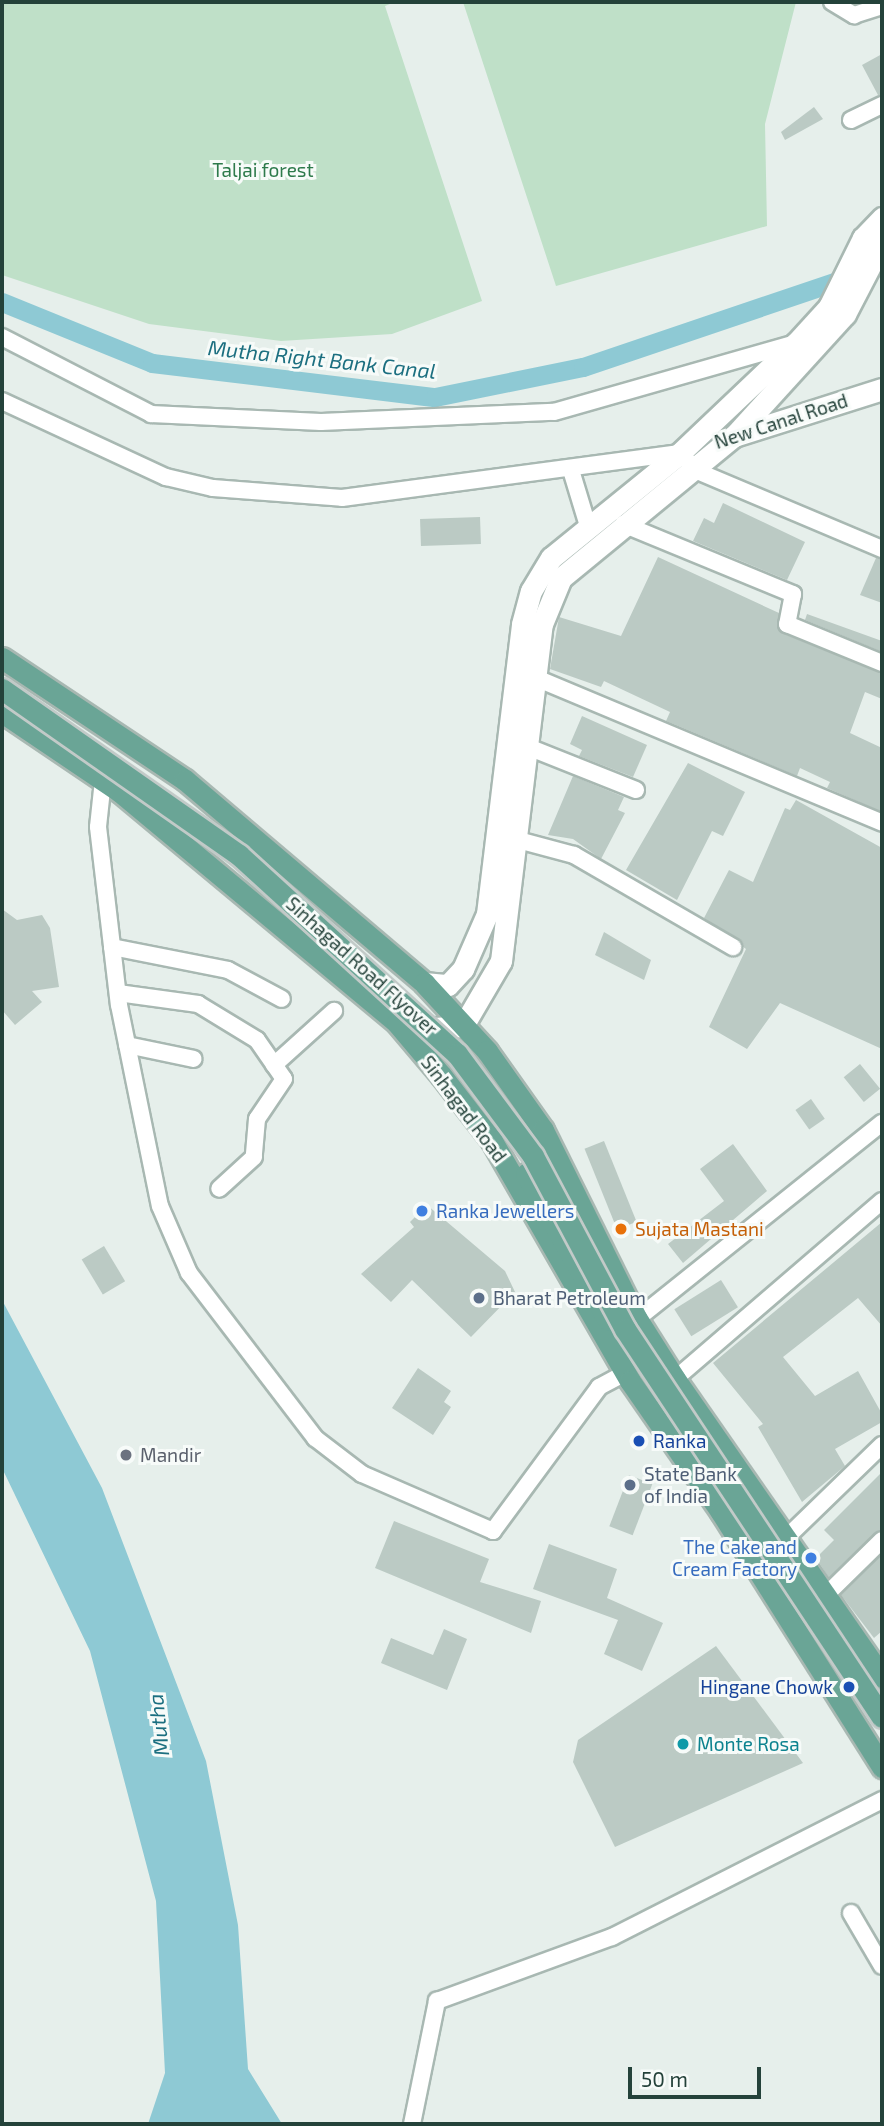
<!DOCTYPE html>
<style>
body{margin:0}
#map{position:relative;width:884px;height:2126px;overflow:hidden;background:#e6efeb;font-family:"Exo 2",sans-serif}
div>[style]{position:absolute}
[style*='--x']{left:calc(var(--x)*1px);top:calc(var(--y)*1px);width:calc(var(--w)*1px);rotate:calc(var(--a)*1deg)}
.green>*{inset:0;background:#bfe0c8}
.water>*{inset:0;background:#8ec9d4}
.canal>*{height:19px;margin:-9.5px;padding:0 9.5px;transform-origin:9.5px;border-radius:9.5px;background:#8ec9d4}
.building>*{inset:0;background:#bbcac4;transform-origin:0 0}
.roads{filter:drop-shadow(2px 0 #a8b8b2) drop-shadow(-2px 0 #a8b8b2) drop-shadow(0 2px #a8b8b2) drop-shadow(0 -2px #a8b8b2)}
.street>*{height:16px;margin:-8px;padding:0 8px;transform-origin:8px;border-radius:8px;background:#fff}
.secondary>*{height:21px;margin:-10.5px;padding:0 10.5px;transform-origin:10.5px;border-radius:10.5px;background:#fff}
.primary>*{height:21px;margin:-10.5px;padding:0 10.5px;transform-origin:10.5px;border-radius:10.5px;background:#6aa596}
.bridges{filter:drop-shadow(2px 0 #c2cac8) drop-shadow(-2px 0 #c2cac8) drop-shadow(0 2px #c2cac8) drop-shadow(0 -2px #c2cac8)}
.primary-bridge>*{height:21px;margin:-10.5px;padding:0 10.5px;transform-origin:10.5px;border-radius:10.5px;background:#6aa596}
.dots>*{width:19px;height:19px;translate:-50% -50%;box-sizing:border-box;border:4px solid #f7fbf9;border-radius:50%}
span{translate:-50% -50%;white-space:nowrap;text-align:center;line-height:1.15;-webkit-text-stroke:6px #f7fbf9;paint-order:stroke}
.park-label{font-size:19px;color:#2d7a4b}
.street-label{font-size:19px;color:#24423a}
.shop-label{font-size:19px;color:#366cbe}
.left{translate:0 -50%;text-align:left}
.right{translate:-100% -50%;text-align:right}
.food-label{font-size:19px;color:#c56008}
.service-label{font-size:19px;color:#4e5e75}
.transit-label{font-size:19px;color:#164399}
.worship-label{font-size:19px;color:#5b616d}
.culture-label{font-size:19px;color:#0d838f}
.water-label{font-size:21px;color:#1c6f80;font-style:italic}
.frame{position:absolute;inset:0;border:4px solid #24423a;pointer-events:none}
.scale{position:absolute;left:628px;top:2067px;width:133px;height:32px;box-sizing:border-box;border:4px solid #24423a;border-top:0;padding-left:9px;font-size:21px;line-height:24px;white-space:nowrap;color:#24423a;-webkit-text-stroke:5px #f7fbf9;paint-order:stroke}
</style>
<div id="map">
<div class="green">
<div style="clip-path:polygon(2px 2px,395px 2px,385px 6px,482px 301px,392px 334px,281px 341px,149px 324px,2px 275px)"></div>
<div style="clip-path:polygon(463px 2px,796px 2px,765px 124px,767px 226px,556px 286px)"></div>
</div>
<div class="water">
<div style="clip-path:polygon(2px 1300px,102px 1488px,206px 1761px,238px 1925px,248px 2069px,282px 2124px,148px 2124px,165px 2073px,156px 1901px,90px 1651px,2px 1468px)"></div>
</div>
<div class="canal">
<div style="--x:2;--y:302;--w:162;--a:22.1"></div>
<div style="--x:152;--y:363;--w:285;--a:6.9"></div>
<div style="--x:435;--y:397;--w:151;--a:-11.5"></div>
<div style="--x:583;--y:367;--w:316;--a:-18.7"></div>
</div>
<div class="building">
<div style="clip-path:polygon(882px 54px,882px 95px,878px 95px,862px 65px)"></div>
<div style="clip-path:polygon(814px 107px,823px 119px,785px 140px,781px 132px)"></div>
<div style="clip-path:polygon(723px 503px,805px 542px,787px 580px,693px 541px,704px 518px,714px 523px)"></div>
<div style="left:480px;top:517px;width:27px;height:60px;rotate:88deg"></div>
<div style="clip-path:polygon(658px 557px,779px 613px,782px 633px,882px 673px,882px 699px,865px 692px,850px 733px,882px 748px,882px 812px,827px 788px,830px 782px,800px 768px,797px 776px,676px 725px,666px 721px,670px 712px,604px 681px,601px 687px,550px 669px,559px 617px,621px 636px)"></div>
<div style="clip-path:polygon(876px 558px,882px 559px,882px 603px,860px 595px)"></div>
<div style="clip-path:polygon(807px 614px,882px 641px,882px 652px,805px 620px)"></div>
<div style="clip-path:polygon(582px 716px,647px 745px,633px 777px,579px 756px,582px 750px,570px 744px)"></div>
<div style="clip-path:polygon(688px 763px,745px 792px,723px 836px,712px 831px,677px 900px,626px 870px)"></div>
<div style="clip-path:polygon(573px 776px,624px 797px,618px 810px,625px 813px,601px 859px,573px 839px,548px 835px)"></div>
<div style="clip-path:polygon(796px 800px,882px 848px,882px 1049px,780px 1003px,747px 1049px,709px 1027px,746px 949px,704px 918px,729px 870px,753px 882px,785px 808px,790px 810px)"></div>
<div style="clip-path:polygon(2px 909px,17px 920px,42px 915px,50px 928px,59px 987px,32px 991px,42px 1002px,15px 1025px,2px 1010px)"></div>
<div style="clip-path:polygon(604px 932px,651px 960px,644px 980px,595px 955px)"></div>
<div style="left:860px;top:1064px;width:32px;height:21px;rotate:51deg"></div>
<div style="left:811px;top:1099px;width:24px;height:19px;rotate:55deg"></div>
<div style="left:604px;top:1141px;width:87px;height:21px;rotate:68deg"></div>
<div style="clip-path:polygon(733px 1144px,767px 1191px,683px 1263px,668px 1244px,724px 1201px,700px 1169px)"></div>
<div style="clip-path:polygon(427px 1205px,505px 1271px,515px 1292px,471px 1337px,412px 1280px,391px 1302px,361px 1274px,414px 1227px,410px 1222px)"></div>
<div style="clip-path:polygon(882px 1222px,882px 1326px,858px 1298px,783px 1357px,815px 1396px,858px 1371px,882px 1414px,882px 1422px,835px 1449px,845px 1466px,802px 1502px,758px 1427px,763px 1424px,713px 1363px)"></div>
<div style="left:104px;top:1246px;width:41px;height:26px;rotate:59deg"></div>
<div style="left:721px;top:1280px;width:32px;height:55px;rotate:58deg"></div>
<div style="clip-path:polygon(418px 1368px,451px 1391px,444px 1402px,451px 1407px,433px 1435px,392px 1408px)"></div>
<div style="clip-path:polygon(882px 1472px,882px 1530px,829px 1578px,816px 1558px,834px 1540px,824px 1530px)"></div>
<div style="left:629px;top:1475px;width:25px;height:55px;rotate:21deg"></div>
<div style="clip-path:polygon(394px 1521px,489px 1559px,480px 1582px,541px 1601px,531px 1633px,375px 1568px)"></div>
<div style="clip-path:polygon(549px 1544px,617px 1569px,607px 1598px,663px 1623px,642px 1671px,604px 1654px,618px 1620px,533px 1589px)"></div>
<div style="clip-path:polygon(882px 1554px,882px 1631px,874px 1638px,841px 1595px)"></div>
<div style="clip-path:polygon(444px 1629px,467px 1639px,447px 1690px,381px 1663px,391px 1638px,433px 1655px)"></div>
<div style="clip-path:polygon(716px 1646px,803px 1763px,615px 1847px,573px 1762px,578px 1740px)"></div>
</div>
<div class="roads">
<div class="street">
<div style="--x:832;--y:2;--w:26;--a:31"></div>
<div style="--x:854;--y:15;--w:29;--a:-18"></div>
<div style="--x:851;--y:120;--w:34;--a:-26"></div>
<div style="--x:2;--y:337;--w:168;--a:27.3"></div>
<div style="--x:151;--y:414;--w:170;--a:2.7"></div>
<div style="--x:321;--y:422;--w:233;--a:-2.5"></div>
<div style="--x:554;--y:412;--w:248;--a:-15.9"></div>
<div style="--x:2;--y:401;--w:181;--a:24.9"></div>
<div style="--x:166;--y:477;--w:48;--a:13.2"></div>
<div style="--x:213;--y:488;--w:129;--a:4.4"></div>
<div style="--x:342;--y:498;--w:341;--a:-7.6"></div>
<div style="--x:680;--y:453;--w:25;--a:47"></div>
<div style="--x:697;--y:471;--w:201;--a:22.9"></div>
<div style="--x:571;--y:470;--w:59;--a:73.1"></div>
<div style="--x:623;--y:524;--w:184;--a:22.4"></div>
<div style="--x:793;--y:594;--w:31;--a:101"></div>
<div style="--x:787;--y:624;--w:103;--a:22.3"></div>
<div style="--x:536;--y:678;--w:375;--a:22.7"></div>
<div style="--x:518;--y:743;--w:127;--a:21.7"></div>
<div style="--x:103;--y:780;--w:47;--a:96.1"></div>
<div style="--x:98;--y:827;--w:179;--a:83.3"></div>
<div style="--x:119;--y:1005;--w:205;--a:78.5"></div>
<div style="--x:160;--y:1206;--w:73;--a:66.6"></div>
<div style="--x:189;--y:1273;--w:208;--a:52.6"></div>
<div style="--x:315;--y:1438;--w:59;--a:37.5"></div>
<div style="--x:362;--y:1474;--w:143;--a:23.5"></div>
<div style="--x:493;--y:1531;--w:179;--a:-53.6"></div>
<div style="--x:599;--y:1387;--w:30;--a:-28"></div>
<div style="--x:518;--y:840;--w:58;--a:15"></div>
<div style="--x:574;--y:855;--w:184;--a:30.1"></div>
<div style="--x:112;--y:947;--w:118;--a:11.2"></div>
<div style="--x:228;--y:970;--w:61;--a:28.2"></div>
<div style="--x:118;--y:993;--w:81;--a:7.8"></div>
<div style="--x:198;--y:1004;--w:69;--a:31.4"></div>
<div style="--x:257;--y:1040;--w:47;--a:55.3"></div>
<div style="--x:284;--y:1079;--w:48;--a:124"></div>
<div style="--x:257;--y:1119;--w:38;--a:95"></div>
<div style="--x:254;--y:1157;--w:47;--a:137.6"></div>
<div style="--x:127;--y:1045;--w:68;--a:11.8"></div>
<div style="--x:274;--y:1065;--w:81;--a:-42"></div>
<div style="--x:637;--y:1319;--w:314;--a:-38.7"></div>
<div style="--x:675;--y:1379;--w:273;--a:-40.7"></div>
<div style="--x:785;--y:1539;--w:135;--a:-44.1"></div>
<div style="--x:824;--y:1597;--w:81;--a:-44.5"></div>
<div style="--x:851;--y:1913;--w:61;--a:59.7"></div>
<div style="--x:412;--y:2124;--w:126;--a:-78.5"></div>
<div style="--x:437;--y:2001;--w:186;--a:-20.1"></div>
<div style="--x:612;--y:1937;--w:303;--a:-26.9"></div>
</div>
<div class="secondary">
<div style="--x:734;--y:436;--w:155;--a:-17.6"></div>
<div style="--x:424;--y:983;--w:24;--a:5"></div>
<div style="--x:448;--y:985;--w:22;--a:-47"></div>
<div style="--x:463;--y:969;--w:60;--a:-66.4"></div>
<div style="--x:487;--y:914;--w:292;--a:-83.1"></div>
<div style="--x:522;--y:624;--w:34;--a:-75"></div>
<div style="--x:531;--y:591;--w:39;--a:-59"></div>
<div style="--x:551;--y:558;--w:166;--a:-39.1"></div>
<div style="--x:680;--y:453;--w:160;--a:-43.5"></div>
<div style="--x:796;--y:343;--w:49;--a:-47.5"></div>
<div style="--x:829;--y:307;--w:77;--a:-63.8"></div>
<div style="--x:863;--y:238;--w:28;--a:-46"></div>
<div style="--x:421;--y:1029;--w:42;--a:-4.1"></div>
<div style="--x:463;--y:1026;--w:75;--a:-59.7"></div>
<div style="--x:501;--y:961;--w:339;--a:-83.1"></div>
<div style="--x:542;--y:624;--w:50;--a:-67.6"></div>
<div style="--x:561;--y:578;--w:224;--a:-39.4"></div>
<div style="--x:734;--y:436;--w:165;--a:-47.7"></div>
<div style="--x:845;--y:314;--w:80;--a:-62.5"></div>
</div>
<div class="primary">
<div style="--x:2;--y:658;--w:220;--a:33.7"></div>
<div style="--x:185;--y:780;--w:314;--a:40.3"></div>
<div style="--x:424;--y:983;--w:93;--a:47.2"></div>
<div style="--x:487;--y:1051;--w:97;--a:54.7"></div>
<div style="--x:543;--y:1130;--w:211;--a:63.6"></div>
<div style="--x:637;--y:1319;--w:71;--a:57.7"></div>
<div style="--x:675;--y:1379;--w:363;--a:55.2"></div>
<div style="--x:2;--y:712;--w:143;--a:34.1"></div>
<div style="--x:120;--y:792;--w:361;--a:39.8"></div>
<div style="--x:397;--y:1023;--w:68;--a:49.8"></div>
<div style="--x:441;--y:1075;--w:83;--a:52.3"></div>
<div style="--x:492;--y:1141;--w:277;--a:60.1"></div>
<div style="--x:630;--y:1381;--w:160;--a:55.2"></div>
<div style="--x:721;--y:1512;--w:302;--a:57.7"></div>
<div style="--x:526;--y:1174;--w:167;--a:60.7"></div>
</div>
</div>
<div class="bridges">
<div class="primary-bridge">
<div style="--x:2;--y:689;--w:289;--a:35"></div>
<div style="--x:239;--y:855;--w:295;--a:42.4"></div>
<div style="--x:457;--y:1054;--w:127;--a:53.3"></div>
<div style="--x:533;--y:1156;--w:196;--a:62"></div>
<div style="--x:625;--y:1329;--w:465;--a:56.5"></div>
</div>
</div>
<div class="dots">
<div style="left:422px;top:1211px;background:#3f7fe0"></div>
<div style="left:621px;top:1229px;background:#e8710a"></div>
<div style="left:479px;top:1298px;background:#5c6f8a"></div>
<div style="left:639px;top:1441px;background:#1a4fb4"></div>
<div style="left:126px;top:1455px;background:#6b7280"></div>
<div style="left:630px;top:1485px;background:#5c6f8a"></div>
<div style="left:811px;top:1558px;background:#3f7fe0"></div>
<div style="left:849px;top:1687px;background:#1a4fb4"></div>
<div style="left:683px;top:1744px;background:#0f9aa8"></div>
</div>
<div class="park-label">
<span style="left:263px;top:170px">Taljai forest</span>
</div>
<div class="street-label">
<span style="left:781px;top:421px;rotate:-18deg">New Canal Road</span>
<span style="left:362px;top:966px;rotate:42deg">Sinhagad Road Flyover</span>
<span style="left:464px;top:1109px;rotate:53deg">Sinhagad Road</span>
</div>
<div class="shop-label">
<span class="left" style="left:436px;top:1211px">Ranka Jewellers</span>
<span class="right" style="left:797px;top:1558px">The Cake and<br>Cream Factory</span>
</div>
<div class="food-label">
<span class="left" style="left:635px;top:1229px">Sujata Mastani</span>
</div>
<div class="service-label">
<span class="left" style="left:493px;top:1298px">Bharat Petroleum</span>
<span class="left" style="left:644px;top:1485px">State Bank<br>of India</span>
</div>
<div class="transit-label">
<span class="left" style="left:653px;top:1441px">Ranka</span>
<span class="right" style="left:833px;top:1687px">Hingane Chowk</span>
</div>
<div class="worship-label">
<span class="left" style="left:140px;top:1455px">Mandir</span>
</div>
<div class="culture-label">
<span class="left" style="left:697px;top:1744px">Monte Rosa</span>
</div>
<div class="water-label">
<span style="left:322px;top:359px;rotate:6deg">Mutha Right Bank Canal</span>
<span style="left:158px;top:1725px;rotate:-96deg">Mutha</span>
</div>
<div class="frame"></div>
<div class="scale">50 m</div>
</div>
